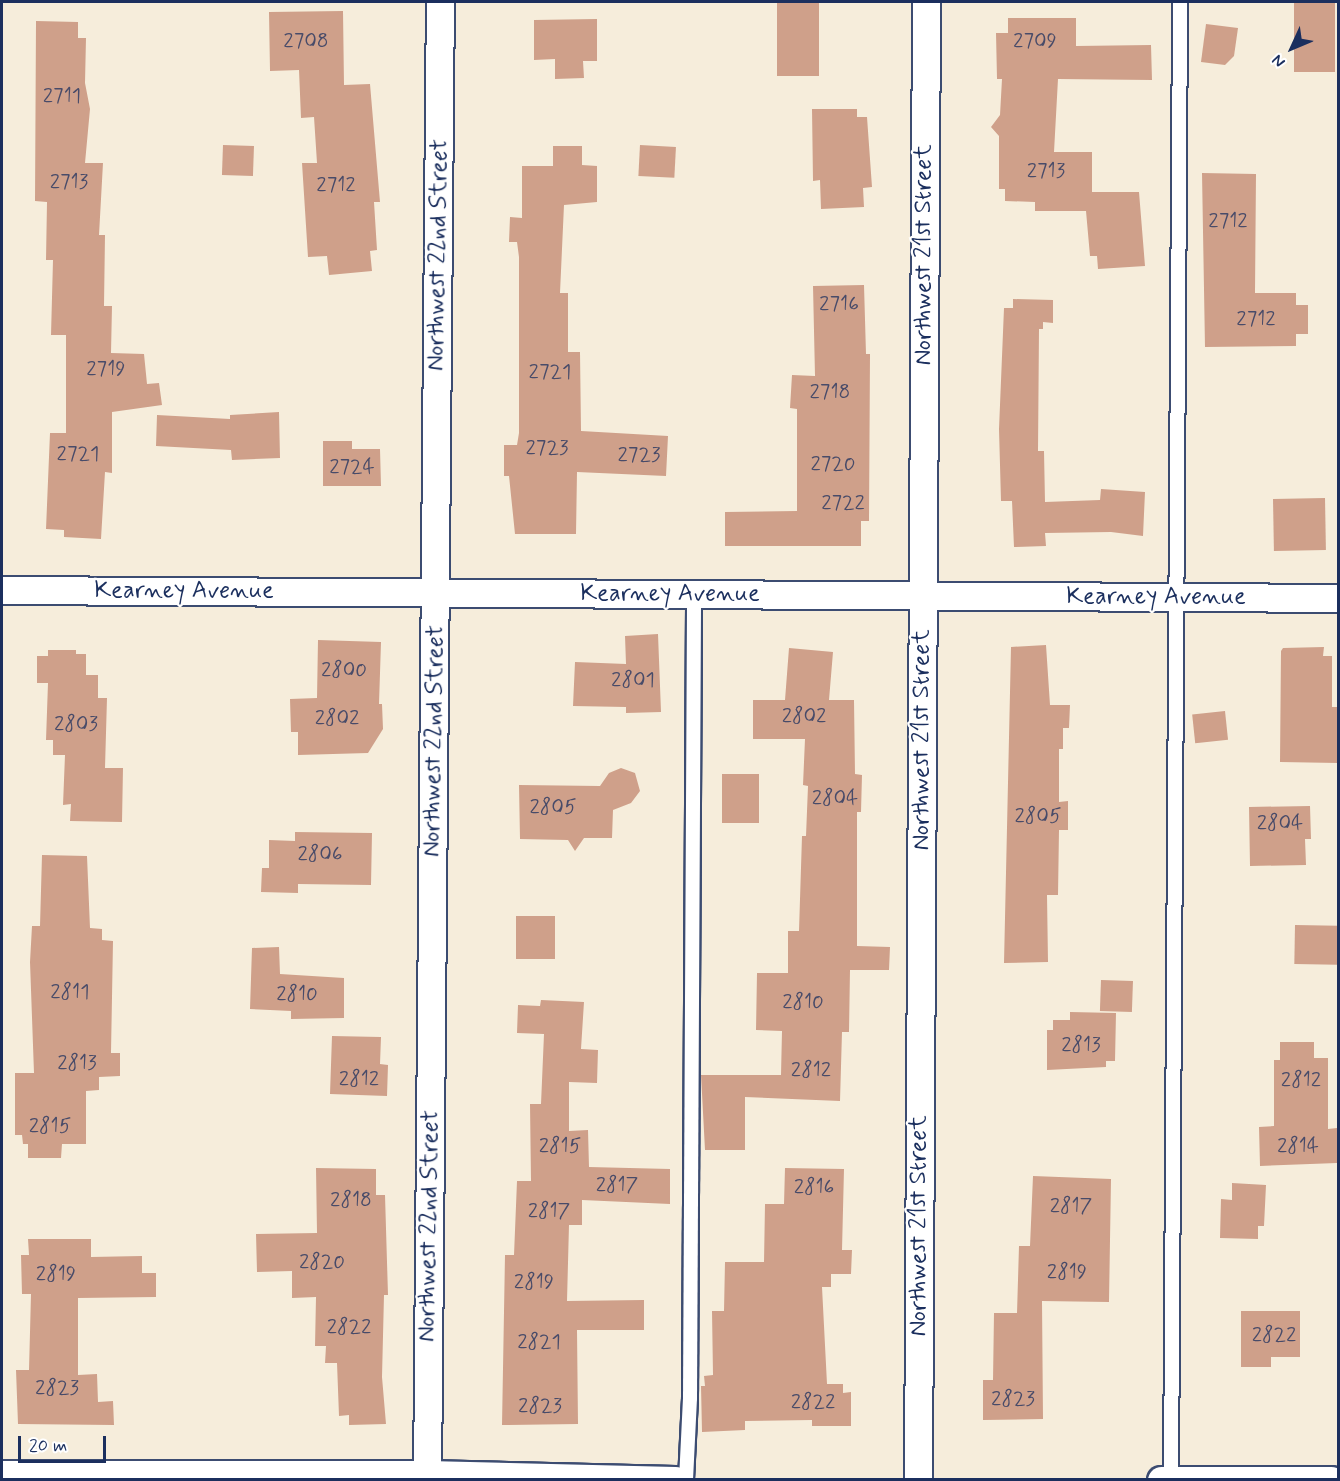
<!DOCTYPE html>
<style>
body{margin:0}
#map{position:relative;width:1340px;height:1481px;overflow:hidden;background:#f6eddb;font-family:Mynerve,sans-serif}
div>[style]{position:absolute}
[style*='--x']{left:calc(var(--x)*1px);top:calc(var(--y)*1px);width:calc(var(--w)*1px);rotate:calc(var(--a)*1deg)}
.building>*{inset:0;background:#cfa08a;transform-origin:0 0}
.roads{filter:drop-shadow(2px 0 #3c4c71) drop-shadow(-2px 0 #3c4c71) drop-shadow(0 2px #3c4c71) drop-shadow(0 -2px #3c4c71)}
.lane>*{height:14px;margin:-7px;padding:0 7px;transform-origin:7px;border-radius:7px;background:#fff}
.street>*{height:27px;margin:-13.5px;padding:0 13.5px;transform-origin:13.5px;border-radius:13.5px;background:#fff}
span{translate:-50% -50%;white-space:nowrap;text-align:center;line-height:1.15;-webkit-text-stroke:4.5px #fff;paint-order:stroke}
.number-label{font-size:21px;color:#484b69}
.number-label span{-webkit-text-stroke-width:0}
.street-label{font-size:24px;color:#1b2f5e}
.frame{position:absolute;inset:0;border:3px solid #1b2f5e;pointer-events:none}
.north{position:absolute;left:1262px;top:18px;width:60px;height:60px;-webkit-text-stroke:4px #fff;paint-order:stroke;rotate:226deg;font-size:16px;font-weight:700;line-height:24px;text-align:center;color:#1b2f5e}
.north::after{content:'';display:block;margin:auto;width:21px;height:27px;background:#1b2f5e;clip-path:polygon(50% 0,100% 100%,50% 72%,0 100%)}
.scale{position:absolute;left:18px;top:1436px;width:88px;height:27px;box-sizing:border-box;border:3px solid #1b2f5e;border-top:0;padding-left:8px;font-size:18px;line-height:21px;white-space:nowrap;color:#1b2f5e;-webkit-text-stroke:4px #fff;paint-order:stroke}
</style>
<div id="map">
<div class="building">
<div style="left:777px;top:2px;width:42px;height:74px"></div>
<div style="left:1294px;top:2px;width:41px;height:70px"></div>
<div style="clip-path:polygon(343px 11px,344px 85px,370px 84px,380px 202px,374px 202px,377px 250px,370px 251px,372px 271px,329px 275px,327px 256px,308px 257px,302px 163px,317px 163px,314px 117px,301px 118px,299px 70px,270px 71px,269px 12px)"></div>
<div style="clip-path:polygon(1008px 18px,1076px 18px,1076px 46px,1151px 45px,1152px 80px,1058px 79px,1054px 152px,1092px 152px,1092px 192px,1139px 192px,1145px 266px,1098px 269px,1097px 256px,1090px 256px,1086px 211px,1035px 211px,1035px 202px,1005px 201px,1005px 189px,999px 189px,999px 136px,991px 127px,1000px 115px,1002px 79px,997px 79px,996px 33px,1008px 33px)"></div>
<div style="clip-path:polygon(597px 19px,597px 61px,583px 61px,584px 78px,555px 79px,555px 59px,534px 60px,534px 20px)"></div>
<div style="clip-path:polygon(36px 21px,78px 22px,78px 38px,86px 38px,85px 83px,90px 109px,85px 163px,103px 163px,99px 235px,105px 235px,104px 306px,112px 306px,111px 353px,144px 354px,147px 384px,159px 383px,162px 405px,112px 412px,112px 473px,105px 472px,101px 539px,64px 537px,64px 530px,46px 529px,50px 433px,66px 433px,66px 335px,51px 335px,53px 260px,46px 260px,47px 202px,35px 201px)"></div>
<div style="clip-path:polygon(1206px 24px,1238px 28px,1234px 56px,1225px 65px,1201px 62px)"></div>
<div style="clip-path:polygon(812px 109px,857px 109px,857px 117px,867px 117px,872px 187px,863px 188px,864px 207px,821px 209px,820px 180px,813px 181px)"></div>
<div style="left:223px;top:145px;width:31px;height:30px;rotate:2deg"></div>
<div style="left:640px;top:145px;width:36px;height:31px;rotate:3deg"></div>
<div style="clip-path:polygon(553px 146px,582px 146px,582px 165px,597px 166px,597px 202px,564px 205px,560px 293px,568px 293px,568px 352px,580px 352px,581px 431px,668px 436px,666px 476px,577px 472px,576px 534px,515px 534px,509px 476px,504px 476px,504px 445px,517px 445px,519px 433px,519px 257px,517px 242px,509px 242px,510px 217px,522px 218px,522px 166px,553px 166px)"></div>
<div style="clip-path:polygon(1202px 173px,1256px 174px,1255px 293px,1296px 293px,1296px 305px,1308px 305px,1308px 334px,1296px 334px,1296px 346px,1205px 347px)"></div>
<div style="clip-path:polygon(864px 285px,866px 354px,870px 354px,869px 521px,861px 521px,861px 546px,725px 546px,725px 512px,797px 511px,797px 409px,790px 408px,792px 375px,815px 376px,813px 286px)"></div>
<div style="clip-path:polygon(1013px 299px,1053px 300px,1053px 323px,1043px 322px,1043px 329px,1039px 329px,1038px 451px,1044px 451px,1045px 502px,1100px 500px,1101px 489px,1145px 492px,1143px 536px,1111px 532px,1045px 533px,1046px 546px,1014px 547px,1012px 501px,1001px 501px,999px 429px,1004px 308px,1013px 308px)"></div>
<div style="clip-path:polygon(279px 412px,280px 458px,232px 460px,231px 450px,156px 446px,157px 415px,230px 419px,230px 415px)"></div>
<div style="clip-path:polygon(323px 441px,352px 441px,352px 449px,380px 449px,381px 486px,323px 486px)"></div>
<div style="left:1325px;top:498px;width:52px;height:52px;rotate:89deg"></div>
<div style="clip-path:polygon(658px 634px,661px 712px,626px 713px,626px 707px,573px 706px,575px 662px,626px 664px,625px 636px)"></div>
<div style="clip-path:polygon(318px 640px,381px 642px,379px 704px,382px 704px,383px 729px,368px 753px,298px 755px,298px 732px,291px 732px,290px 699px,317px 698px)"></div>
<div style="clip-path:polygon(1046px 645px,1050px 705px,1070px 705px,1069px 728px,1063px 728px,1063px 749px,1059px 749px,1059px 802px,1068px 801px,1068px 830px,1059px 830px,1058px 895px,1047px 895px,1048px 962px,1004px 963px,1011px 647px)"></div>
<div style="clip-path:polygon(1324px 647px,1323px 656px,1332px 656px,1332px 707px,1338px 707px,1338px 763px,1280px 762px,1281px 651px,1283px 648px)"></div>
<div style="clip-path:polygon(789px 648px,833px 652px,829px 700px,854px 700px,855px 774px,862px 775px,861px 812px,857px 812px,857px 946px,890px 947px,889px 970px,850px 970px,849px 1032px,842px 1032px,840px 1101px,745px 1097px,745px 1150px,705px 1150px,701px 1075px,781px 1075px,782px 1031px,756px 1030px,757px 973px,788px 973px,788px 931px,799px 931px,802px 836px,806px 836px,808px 786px,803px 785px,805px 739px,753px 739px,753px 700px,785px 700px)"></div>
<div style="clip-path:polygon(48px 650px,76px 650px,76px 654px,86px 654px,86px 675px,98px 675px,98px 698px,107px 698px,105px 768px,123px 768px,122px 822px,70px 821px,71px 804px,63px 805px,65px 755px,53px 755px,53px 740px,46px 740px,48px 683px,37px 683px,37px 656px,48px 656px)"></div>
<div style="left:1225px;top:711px;width:29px;height:33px;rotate:84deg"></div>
<div style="clip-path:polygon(621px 768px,635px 773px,640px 791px,631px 803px,613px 810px,612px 838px,584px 838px,575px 851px,568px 840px,520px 839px,519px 785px,600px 786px,609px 773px)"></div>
<div style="left:722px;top:774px;width:37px;height:49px"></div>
<div style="clip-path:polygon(1310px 806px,1311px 839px,1305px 839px,1306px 865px,1250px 866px,1249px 807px)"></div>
<div style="clip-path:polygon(295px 832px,372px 833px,371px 885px,298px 884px,298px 893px,261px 892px,262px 868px,269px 868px,269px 840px,295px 841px)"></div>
<div style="clip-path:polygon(42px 855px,87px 856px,90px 928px,102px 929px,102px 940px,113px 941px,111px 1053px,120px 1053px,120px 1076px,99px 1077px,99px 1090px,86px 1091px,86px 1144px,62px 1144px,61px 1158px,28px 1158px,28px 1144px,23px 1144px,22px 1135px,15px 1135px,15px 1073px,34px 1073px,30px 962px,32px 926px,40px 926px)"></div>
<div style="left:516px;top:916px;width:39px;height:43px"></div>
<div style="left:1295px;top:925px;width:43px;height:39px;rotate:1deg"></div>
<div style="clip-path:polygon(279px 947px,280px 974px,344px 978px,344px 1018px,291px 1019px,291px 1011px,250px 1009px,252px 948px)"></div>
<div style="left:1101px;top:980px;width:32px;height:31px;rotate:2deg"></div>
<div style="clip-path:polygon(541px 1000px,584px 1002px,581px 1049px,598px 1050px,597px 1083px,569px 1082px,569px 1131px,588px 1130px,589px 1167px,670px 1169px,670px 1204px,582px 1200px,582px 1225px,569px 1225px,567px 1301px,644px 1300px,644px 1330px,577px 1330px,578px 1424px,502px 1425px,505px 1255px,514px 1255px,517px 1181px,531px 1181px,530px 1104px,541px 1104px,544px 1034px,517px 1033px,518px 1005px,540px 1006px)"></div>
<div style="clip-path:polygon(1070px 1012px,1116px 1013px,1115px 1061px,1106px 1061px,1106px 1067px,1047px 1070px,1047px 1030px,1053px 1030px,1053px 1020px,1070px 1020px)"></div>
<div style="clip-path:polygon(332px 1036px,381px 1037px,380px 1064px,388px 1065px,387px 1096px,330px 1094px)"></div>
<div style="clip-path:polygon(1280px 1042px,1314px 1042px,1314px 1058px,1328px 1058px,1328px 1129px,1337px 1128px,1337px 1163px,1260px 1166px,1259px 1127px,1274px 1126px,1274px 1060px,1280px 1060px)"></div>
<div style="clip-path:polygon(316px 1168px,376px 1169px,376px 1195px,385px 1195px,388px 1295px,384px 1295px,382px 1377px,386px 1424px,349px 1425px,349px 1415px,339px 1416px,337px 1363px,325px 1363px,326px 1346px,315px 1346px,316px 1297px,292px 1298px,292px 1271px,257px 1272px,256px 1234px,317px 1233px)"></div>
<div style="clip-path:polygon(785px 1168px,844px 1169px,842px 1250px,852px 1250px,851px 1274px,831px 1274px,831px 1287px,822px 1287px,827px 1384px,843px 1384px,843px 1393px,851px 1392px,851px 1426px,812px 1426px,812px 1420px,745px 1421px,745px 1430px,702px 1432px,701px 1386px,705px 1386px,704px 1376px,713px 1375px,712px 1311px,724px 1311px,725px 1262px,764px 1262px,765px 1204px,784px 1204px)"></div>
<div style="clip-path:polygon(1033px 1176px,1111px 1179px,1109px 1302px,1042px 1301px,1043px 1419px,983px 1420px,983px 1380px,993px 1380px,994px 1313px,1017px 1313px,1019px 1246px,1030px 1246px)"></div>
<div style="clip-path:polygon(1232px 1183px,1266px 1185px,1264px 1226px,1258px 1226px,1258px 1239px,1220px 1238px,1221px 1199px,1232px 1200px)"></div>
<div style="clip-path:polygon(28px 1239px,91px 1239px,91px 1257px,142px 1256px,142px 1273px,156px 1273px,156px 1297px,78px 1298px,78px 1375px,97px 1374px,98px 1402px,113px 1401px,114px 1425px,18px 1424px,16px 1370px,29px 1370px,31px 1294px,22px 1294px,21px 1255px,29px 1255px)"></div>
<div style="clip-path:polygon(1241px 1311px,1300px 1311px,1300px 1357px,1271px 1357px,1271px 1367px,1241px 1367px)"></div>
</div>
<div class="roads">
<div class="lane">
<div style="--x:686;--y:1480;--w:82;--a:-87.2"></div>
<div style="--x:690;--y:1398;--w:804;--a:-89.71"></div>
<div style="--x:1171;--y:1480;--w:1478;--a:-89.65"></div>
</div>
<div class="street">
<div style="--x:2;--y:590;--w:1336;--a:0.34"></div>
<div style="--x:2;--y:1474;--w:425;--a:0"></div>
<div style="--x:427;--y:1474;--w:248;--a:1.4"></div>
<div style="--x:427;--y:1480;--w:1478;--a:-89.5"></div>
<div style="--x:918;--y:1480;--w:1478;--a:-89.69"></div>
<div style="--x:1161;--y:1480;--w:170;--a:0"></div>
</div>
</div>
<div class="number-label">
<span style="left:306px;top:41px">2708</span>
<span style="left:1035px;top:41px">2709</span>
<span style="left:62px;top:96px">2711</span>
<span style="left:1046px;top:171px">2713</span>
<span style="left:69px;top:182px">2713</span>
<span style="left:336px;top:185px">2712</span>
<span style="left:1228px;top:221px">2712</span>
<span style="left:839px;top:304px">2716</span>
<span style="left:1256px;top:319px">2712</span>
<span style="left:106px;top:369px">2719</span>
<span style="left:550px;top:372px">2721</span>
<span style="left:830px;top:392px">2718</span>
<span style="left:547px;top:448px">2723</span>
<span style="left:78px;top:454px">2721</span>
<span style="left:639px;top:455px">2723</span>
<span style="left:833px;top:464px">2720</span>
<span style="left:352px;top:467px">2724</span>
<span style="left:843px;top:503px">2722</span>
<span style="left:344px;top:670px">2800</span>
<span style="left:633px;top:680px">2801</span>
<span style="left:804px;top:716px">2802</span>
<span style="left:337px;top:718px">2802</span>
<span style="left:76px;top:724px">2803</span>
<span style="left:835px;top:798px">2804</span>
<span style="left:553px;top:807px">2805</span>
<span style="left:1038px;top:816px">2805</span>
<span style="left:1280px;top:823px">2804</span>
<span style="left:320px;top:854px">2806</span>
<span style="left:70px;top:992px">2811</span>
<span style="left:297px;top:994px">2810</span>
<span style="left:803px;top:1002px">2810</span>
<span style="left:1081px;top:1045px">2813</span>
<span style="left:77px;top:1063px">2813</span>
<span style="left:811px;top:1070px">2812</span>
<span style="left:359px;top:1079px">2812</span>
<span style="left:1301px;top:1080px">2812</span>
<span style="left:50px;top:1126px">2815</span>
<span style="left:560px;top:1146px">2815</span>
<span style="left:1298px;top:1146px">2814</span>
<span style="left:617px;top:1185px">2817</span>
<span style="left:814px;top:1187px">2816</span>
<span style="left:351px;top:1200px">2818</span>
<span style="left:1071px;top:1206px">2817</span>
<span style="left:549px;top:1211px">2817</span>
<span style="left:322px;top:1262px">2820</span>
<span style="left:1067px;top:1272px">2819</span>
<span style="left:56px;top:1274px">2819</span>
<span style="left:534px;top:1282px">2819</span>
<span style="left:349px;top:1327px">2822</span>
<span style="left:1274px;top:1335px">2822</span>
<span style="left:539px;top:1342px">2821</span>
<span style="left:57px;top:1388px">2823</span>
<span style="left:1013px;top:1399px">2823</span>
<span style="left:813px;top:1402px">2822</span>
<span style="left:540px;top:1406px">2823</span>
</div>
<div class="street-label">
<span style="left:438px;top:255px;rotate:-89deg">Northwest 22nd Street</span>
<span style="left:924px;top:255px;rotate:-90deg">Northwest 21st Street</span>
<span style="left:184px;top:591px">Kearney Avenue</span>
<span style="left:670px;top:594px">Kearney Avenue</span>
<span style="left:1156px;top:597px">Kearney Avenue</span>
<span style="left:922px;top:740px;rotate:-90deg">Northwest 21st Street</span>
<span style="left:434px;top:741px;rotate:-89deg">Northwest 22nd Street</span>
<span style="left:429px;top:1226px;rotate:-89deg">Northwest 22nd Street</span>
<span style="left:919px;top:1226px;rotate:-90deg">Northwest 21st Street</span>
</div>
<div class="frame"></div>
<div class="north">N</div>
<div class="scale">20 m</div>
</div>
